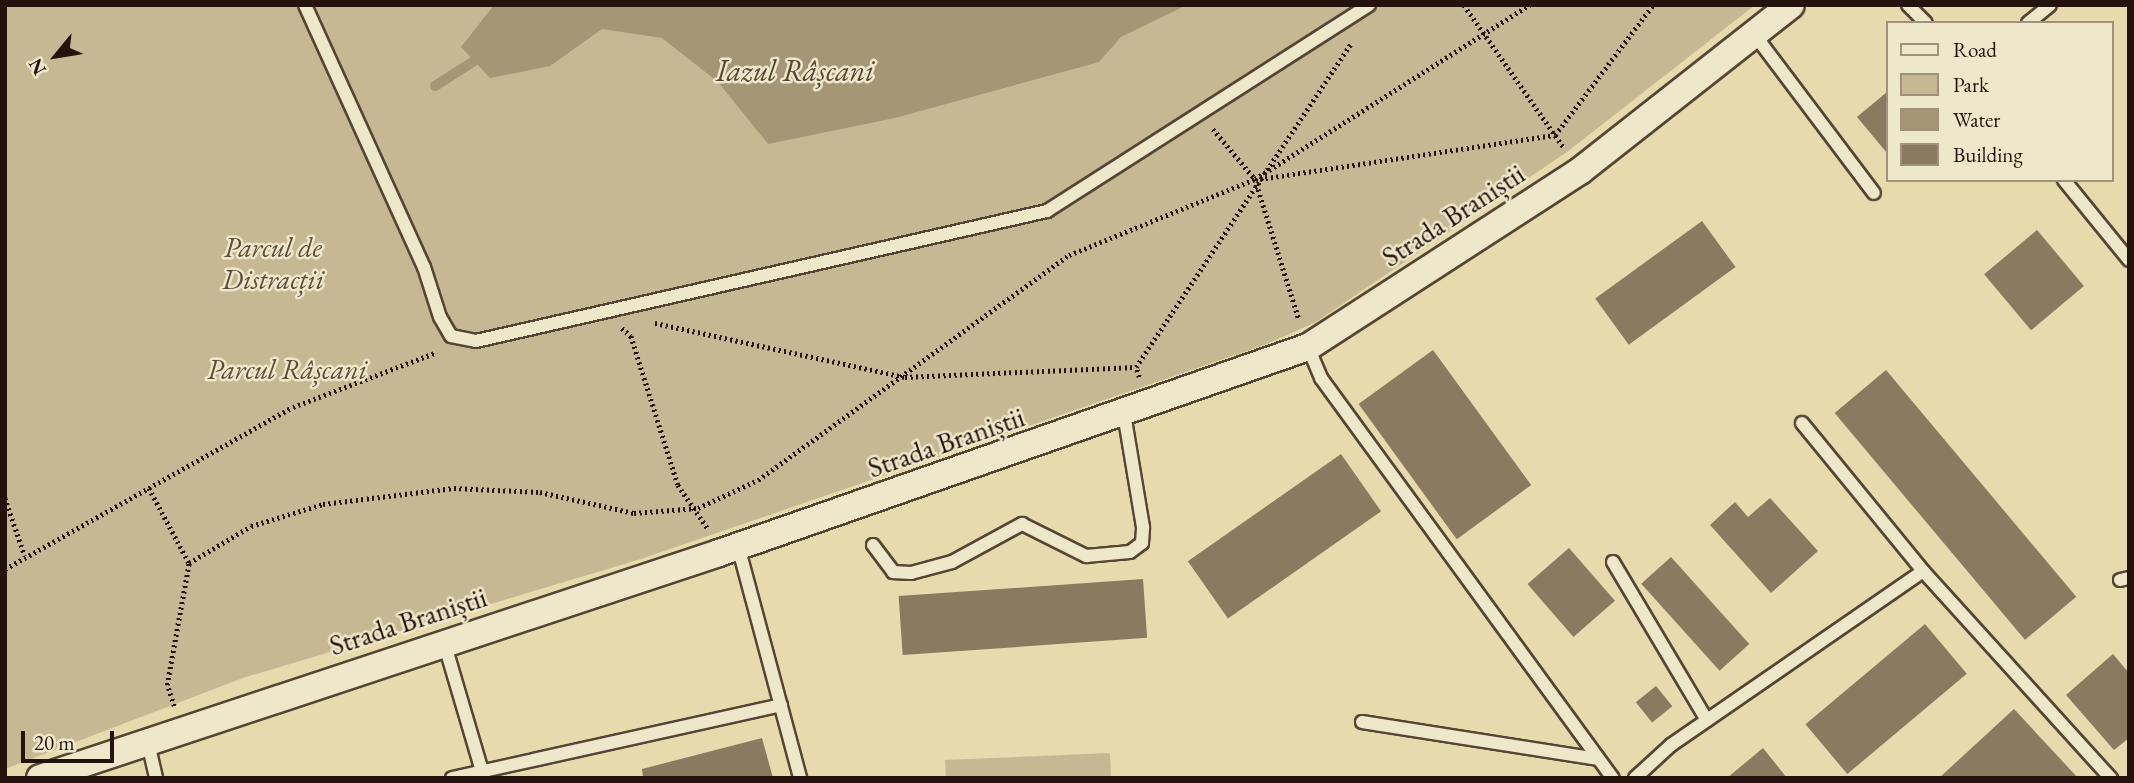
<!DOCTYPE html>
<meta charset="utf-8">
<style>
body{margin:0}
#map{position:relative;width:2134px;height:783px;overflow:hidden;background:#e7daad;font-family:"EB Garamond",serif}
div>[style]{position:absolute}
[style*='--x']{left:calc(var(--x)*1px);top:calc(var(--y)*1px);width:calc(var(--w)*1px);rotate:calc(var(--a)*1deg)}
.green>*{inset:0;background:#c6b892}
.water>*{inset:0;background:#a59676}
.stream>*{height:10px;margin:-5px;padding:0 5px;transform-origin:5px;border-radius:5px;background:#a59676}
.building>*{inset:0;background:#897a60;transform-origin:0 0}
.path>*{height:4.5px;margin-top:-2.25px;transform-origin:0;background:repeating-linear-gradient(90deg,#24130c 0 2px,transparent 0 5.5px)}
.roads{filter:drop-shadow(2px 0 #554534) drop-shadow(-2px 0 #554534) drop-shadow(0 2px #554534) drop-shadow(0 -2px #554534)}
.lane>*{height:12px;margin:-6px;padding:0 6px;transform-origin:6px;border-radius:6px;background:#efe7ca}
.street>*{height:26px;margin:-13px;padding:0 13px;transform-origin:13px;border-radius:13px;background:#efe7ca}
span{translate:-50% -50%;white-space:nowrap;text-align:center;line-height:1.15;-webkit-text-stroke:5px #efe7ca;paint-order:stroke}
.street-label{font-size:28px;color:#24130c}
.park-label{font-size:28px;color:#5d4d3b;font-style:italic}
.water-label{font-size:30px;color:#584736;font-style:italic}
.frame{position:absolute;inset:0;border:7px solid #24130c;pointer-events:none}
.legend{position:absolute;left:1886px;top:21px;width:228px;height:161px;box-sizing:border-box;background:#efe7ca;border:2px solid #9e927e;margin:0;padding:9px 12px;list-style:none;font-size:21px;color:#24130c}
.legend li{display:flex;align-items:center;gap:14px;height:35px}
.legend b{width:35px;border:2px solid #9e927e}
.north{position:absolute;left:21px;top:21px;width:70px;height:70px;-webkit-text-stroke:5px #efe7ca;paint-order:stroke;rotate:240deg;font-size:19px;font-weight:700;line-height:28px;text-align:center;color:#24130c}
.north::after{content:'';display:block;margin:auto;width:24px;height:32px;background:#24130c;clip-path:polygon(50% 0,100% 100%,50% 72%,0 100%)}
.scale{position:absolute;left:21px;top:731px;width:93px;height:32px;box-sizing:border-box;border:4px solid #24130c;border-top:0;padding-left:9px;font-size:21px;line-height:24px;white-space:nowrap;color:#24130c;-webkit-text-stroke:5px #efe7ca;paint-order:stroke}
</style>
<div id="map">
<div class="green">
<div style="clip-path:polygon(5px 5px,713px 5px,1042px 75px,1099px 62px,1120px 37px,1187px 5px,1755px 5px,1567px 152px,1316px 322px,1267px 344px,641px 559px,243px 678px,5px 769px)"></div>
<div style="clip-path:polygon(1110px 753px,1111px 778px,946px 778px,945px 760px)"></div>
</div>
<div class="water">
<div style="clip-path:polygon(494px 5px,1187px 5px,1121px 37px,1099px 62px,895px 118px,768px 144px,718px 82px,662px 38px,602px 29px,550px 66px,490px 78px,461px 47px)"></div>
</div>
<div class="stream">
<div style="--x:435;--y:86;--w:59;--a:-32.6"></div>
</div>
<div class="building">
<div style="clip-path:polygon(1887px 92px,1887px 153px,1857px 117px)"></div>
<div style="left:1702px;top:221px;width:57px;height:132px;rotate:54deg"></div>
<div style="left:2037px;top:230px;width:73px;height:69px;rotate:50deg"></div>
<div style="left:1433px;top:350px;width:167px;height:92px;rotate:54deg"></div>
<div style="left:1886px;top:370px;width:296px;height:67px;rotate:50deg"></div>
<div style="left:1341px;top:454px;width:70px;height:187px;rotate:55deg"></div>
<div style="clip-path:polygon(1770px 498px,1818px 551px,1771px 593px,1710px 525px,1735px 502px,1748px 517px)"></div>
<div style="left:1569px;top:548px;width:70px;height:55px;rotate:49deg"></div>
<div style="left:1671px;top:557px;width:117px;height:40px;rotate:48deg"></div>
<div style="left:1143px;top:579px;width:59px;height:245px;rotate:86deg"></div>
<div style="left:1925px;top:624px;width:65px;height:156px;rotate:50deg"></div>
<div style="clip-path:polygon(2113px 654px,2129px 673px,2129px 738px,2114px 750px,2066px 695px)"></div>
<div style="left:1656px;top:686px;width:26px;height:26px;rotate:51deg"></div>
<div style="clip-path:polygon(2014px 709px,2078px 778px,1939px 778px)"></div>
<div style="clip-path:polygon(762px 738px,773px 778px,643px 778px,642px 769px)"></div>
<div style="clip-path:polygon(1763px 748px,1787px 778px,1727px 778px)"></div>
</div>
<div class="path">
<div style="--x:1464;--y:5;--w:174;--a:55"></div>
<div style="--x:1213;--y:129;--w:65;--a:50"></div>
<div style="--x:1255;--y:179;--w:147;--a:72.6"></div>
<div style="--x:1260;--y:179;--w:298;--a:-8.5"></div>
<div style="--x:1555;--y:135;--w:163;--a:-53"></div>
<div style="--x:655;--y:323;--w:256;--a:12.2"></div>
<div style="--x:905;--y:377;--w:231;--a:-2.5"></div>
<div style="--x:622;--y:328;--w:12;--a:42"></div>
<div style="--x:631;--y:336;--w:156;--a:72.5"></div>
<div style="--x:678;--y:485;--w:53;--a:55.7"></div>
<div style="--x:1139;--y:377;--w:10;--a:-107"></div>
<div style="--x:1136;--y:367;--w:390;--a:-56.4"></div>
<div style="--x:149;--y:488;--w:85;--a:61.9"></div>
<div style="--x:5;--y:498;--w:61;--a:71"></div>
<div style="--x:5;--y:569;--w:330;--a:-29.4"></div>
<div style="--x:293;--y:407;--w:154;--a:-20.9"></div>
<div style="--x:174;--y:706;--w:22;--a:-108"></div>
<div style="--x:167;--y:685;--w:124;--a:-79.8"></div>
<div style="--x:189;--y:563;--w:72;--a:-30.8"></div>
<div style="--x:251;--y:526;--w:75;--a:-17"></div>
<div style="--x:323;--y:504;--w:132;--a:-7"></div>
<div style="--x:454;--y:488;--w:86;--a:2.7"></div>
<div style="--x:540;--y:492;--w:96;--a:12.6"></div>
<div style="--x:634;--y:513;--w:64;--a:-4.5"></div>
<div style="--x:698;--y:508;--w:66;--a:-25"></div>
<div style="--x:758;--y:480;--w:384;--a:-35.9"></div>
<div style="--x:1069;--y:255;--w:201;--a:-22.2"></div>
<div style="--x:1255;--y:179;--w:325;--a:-32.4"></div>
</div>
<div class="roads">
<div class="lane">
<div style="--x:305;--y:5;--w:288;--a:65.6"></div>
<div style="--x:424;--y:267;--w:52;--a:72.3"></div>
<div style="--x:440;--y:317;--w:22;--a:60"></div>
<div style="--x:451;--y:336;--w:25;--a:11"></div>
<div style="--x:476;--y:341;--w:586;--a:-12.83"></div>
<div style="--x:1047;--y:211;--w:382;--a:-32.6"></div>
<div style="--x:1908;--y:5;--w:25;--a:45"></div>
<div style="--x:2028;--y:23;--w:28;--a:-39"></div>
<div style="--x:1754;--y:34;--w:199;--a:53"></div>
<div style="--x:2064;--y:180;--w:103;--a:50.9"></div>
<div style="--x:1308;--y:347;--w:34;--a:67"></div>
<div style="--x:1321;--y:378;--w:495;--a:53.9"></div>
<div style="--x:1802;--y:423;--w:191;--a:50.7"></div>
<div style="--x:1923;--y:571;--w:280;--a:47.8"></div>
<div style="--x:873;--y:545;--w:34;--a:53"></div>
<div style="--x:893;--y:572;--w:18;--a:3"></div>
<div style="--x:911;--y:573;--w:42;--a:-15"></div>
<div style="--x:952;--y:562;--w:80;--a:-28.5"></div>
<div style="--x:1022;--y:524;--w:72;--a:26.6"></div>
<div style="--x:1086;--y:556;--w:44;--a:-5.2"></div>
<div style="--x:1130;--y:552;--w:15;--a:-37"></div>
<div style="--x:1142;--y:543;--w:16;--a:-86"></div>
<div style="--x:1143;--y:527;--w:115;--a:-99.5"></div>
<div style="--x:738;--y:546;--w:240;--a:75"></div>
<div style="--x:1613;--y:562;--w:184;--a:59.3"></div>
<div style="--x:2120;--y:580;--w:9;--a:-13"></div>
<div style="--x:444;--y:642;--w:142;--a:73.6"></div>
<div style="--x:1362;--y:722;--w:238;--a:8.9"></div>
<div style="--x:148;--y:743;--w:36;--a:77"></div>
<div style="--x:452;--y:778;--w:337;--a:-12.5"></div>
<div style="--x:1635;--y:778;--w:49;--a:-42.5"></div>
<div style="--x:1671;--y:745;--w:306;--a:-34.6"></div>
</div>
<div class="street">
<div style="--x:40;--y:778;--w:715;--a:-18.33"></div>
<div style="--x:719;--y:553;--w:624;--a:-19.28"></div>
<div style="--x:1308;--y:347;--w:324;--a:-32.9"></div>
<div style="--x:1580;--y:171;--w:268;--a:-38.2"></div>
</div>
</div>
<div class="street-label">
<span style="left:1453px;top:215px;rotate:-33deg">Strada Braniștii</span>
<span style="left:946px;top:442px;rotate:-19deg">Strada Braniștii</span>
<span style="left:408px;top:621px;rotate:-18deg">Strada Braniștii</span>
</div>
<div class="park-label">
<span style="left:273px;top:263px">Parcul de<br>Distracții</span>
<span style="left:287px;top:369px">Parcul Râșcani</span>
</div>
<div class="water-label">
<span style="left:795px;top:71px">Iazul Râșcani</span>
</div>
<div class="frame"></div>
<ul class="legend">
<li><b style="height:9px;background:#efe7ca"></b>Road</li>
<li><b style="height:19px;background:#c6b892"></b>Park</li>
<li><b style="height:19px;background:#a59676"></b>Water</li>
<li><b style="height:19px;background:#897a60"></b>Building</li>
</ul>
<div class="north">N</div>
<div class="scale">20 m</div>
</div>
